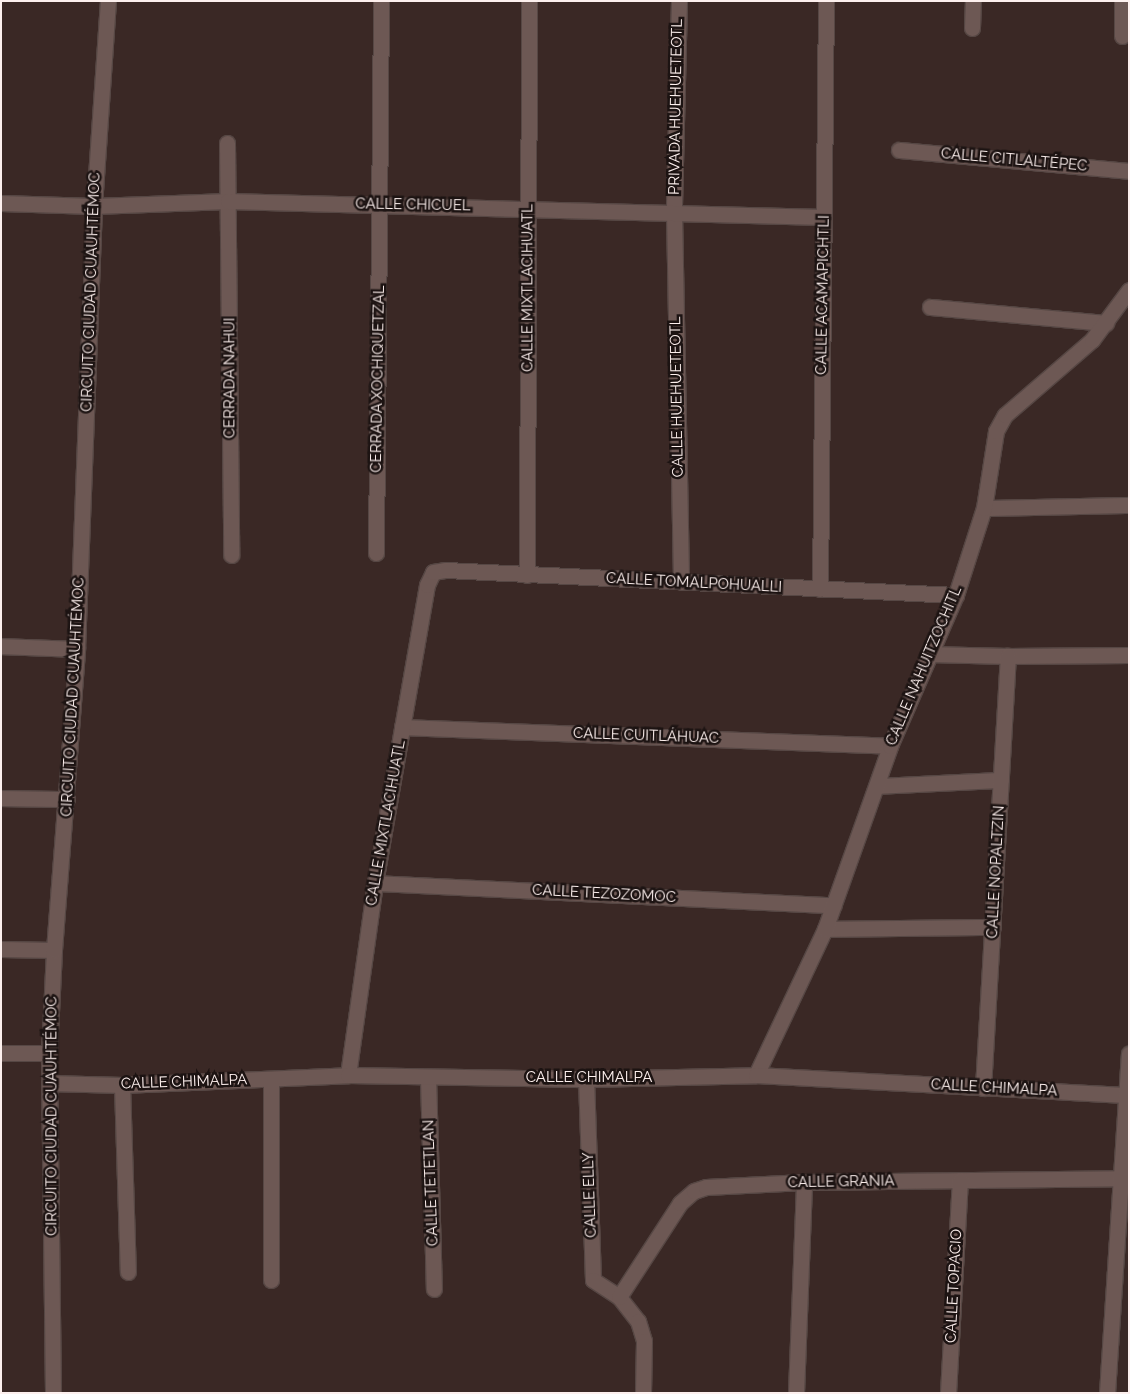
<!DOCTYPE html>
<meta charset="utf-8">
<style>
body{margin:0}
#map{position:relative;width:1130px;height:1394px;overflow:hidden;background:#3a2825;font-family:Raleway,sans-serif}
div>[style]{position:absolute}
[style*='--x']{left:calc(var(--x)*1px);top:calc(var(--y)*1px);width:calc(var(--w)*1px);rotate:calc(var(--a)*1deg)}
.roads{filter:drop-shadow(1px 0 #564744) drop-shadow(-1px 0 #564744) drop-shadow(0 1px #564744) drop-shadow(0 -1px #564744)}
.minor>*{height:15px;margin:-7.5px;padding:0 7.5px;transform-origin:7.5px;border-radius:7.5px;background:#6d5854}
.tertiary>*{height:15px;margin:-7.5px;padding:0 7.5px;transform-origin:7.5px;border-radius:7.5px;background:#6d5854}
span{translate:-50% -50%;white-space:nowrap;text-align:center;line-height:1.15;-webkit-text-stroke:5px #1c1312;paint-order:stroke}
.street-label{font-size:15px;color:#fdf0ee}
.frame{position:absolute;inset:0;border:2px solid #fdf0ee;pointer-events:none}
</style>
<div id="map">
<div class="roads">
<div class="minor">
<div style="--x:679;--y:1;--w:212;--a:91.4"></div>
<div style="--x:674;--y:213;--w:369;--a:88.9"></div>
<div style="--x:972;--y:28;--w:27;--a:-88"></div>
<div style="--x:1122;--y:36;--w:35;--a:-90"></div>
<div style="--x:227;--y:143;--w:412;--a:89.4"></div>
<div style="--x:899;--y:150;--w:231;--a:5.2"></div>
<div style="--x:1;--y:203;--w:93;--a:1.8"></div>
<div style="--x:94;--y:206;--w:134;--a:-2.1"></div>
<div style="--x:228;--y:201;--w:596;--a:1.54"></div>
<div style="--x:930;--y:307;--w:177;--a:5.2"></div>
<div style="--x:984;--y:508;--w:145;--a:-1.2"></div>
<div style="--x:376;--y:553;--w:552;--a:-89.48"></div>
<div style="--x:527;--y:575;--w:574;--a:-89.8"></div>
<div style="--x:820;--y:589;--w:588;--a:-89.42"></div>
<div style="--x:1;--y:646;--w:76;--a:2.3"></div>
<div style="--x:929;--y:654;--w:79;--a:1.5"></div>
<div style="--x:1008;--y:656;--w:121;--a:-0.5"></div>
<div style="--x:402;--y:727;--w:488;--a:2.2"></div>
<div style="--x:877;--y:786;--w:124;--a:-2.8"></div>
<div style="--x:1;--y:798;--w:66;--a:0.9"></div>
<div style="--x:375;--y:883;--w:459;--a:2.8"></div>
<div style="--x:825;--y:929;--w:168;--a:-0.7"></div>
<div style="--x:1;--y:949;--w:53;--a:1.1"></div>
<div style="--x:1;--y:1053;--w:48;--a:0"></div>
<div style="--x:348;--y:1075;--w:194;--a:-82"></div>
<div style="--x:375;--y:883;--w:303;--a:-80.1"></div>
<div style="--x:427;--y:585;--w:14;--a:-65"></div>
<div style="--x:433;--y:572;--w:13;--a:-9"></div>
<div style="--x:446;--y:570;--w:511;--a:2.81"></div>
<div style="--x:756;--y:1075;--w:161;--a:-64.7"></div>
<div style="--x:825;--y:929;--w:194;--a:-70.4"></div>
<div style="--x:890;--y:746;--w:165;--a:-66.4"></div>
<div style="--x:956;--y:595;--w:91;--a:-72.2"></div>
<div style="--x:984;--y:508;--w:78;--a:-81.1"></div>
<div style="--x:996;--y:431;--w:18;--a:-61"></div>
<div style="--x:1005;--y:415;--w:115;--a:-40.8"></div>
<div style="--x:1092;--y:340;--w:62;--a:-53.5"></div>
<div style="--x:428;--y:1077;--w:212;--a:88.4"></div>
<div style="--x:586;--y:1079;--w:201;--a:88"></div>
<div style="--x:593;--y:1280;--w:31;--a:33"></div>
<div style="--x:619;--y:1297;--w:31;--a:52"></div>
<div style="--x:638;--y:1321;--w:21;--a:73"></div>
<div style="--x:644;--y:1341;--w:52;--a:91.1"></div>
<div style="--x:49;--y:1083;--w:73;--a:1.6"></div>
<div style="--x:122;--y:1085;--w:226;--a:-2.5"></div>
<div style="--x:348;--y:1075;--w:238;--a:1"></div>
<div style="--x:586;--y:1079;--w:170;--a:-1.3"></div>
<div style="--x:756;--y:1075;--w:374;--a:3.1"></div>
<div style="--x:122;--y:1085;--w:187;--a:88.2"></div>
<div style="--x:983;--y:1088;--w:433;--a:-86.7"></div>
<div style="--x:271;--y:1280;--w:201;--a:-90"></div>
<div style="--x:619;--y:1297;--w:112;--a:-57"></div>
<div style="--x:680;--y:1203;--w:18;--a:-41"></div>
<div style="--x:694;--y:1191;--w:13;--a:-18"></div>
<div style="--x:706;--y:1187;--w:98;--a:-2.9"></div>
<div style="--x:804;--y:1182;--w:316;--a:-0.7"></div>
<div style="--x:796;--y:1393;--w:211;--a:-87.8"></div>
<div style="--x:948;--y:1393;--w:213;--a:-86.8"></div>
<div style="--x:1107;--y:1393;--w:340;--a:-86.3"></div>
</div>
<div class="tertiary">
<div style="--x:53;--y:1393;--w:340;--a:-90.7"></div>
<div style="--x:49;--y:1053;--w:103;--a:-87.2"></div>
<div style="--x:54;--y:950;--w:302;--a:-85.6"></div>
<div style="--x:77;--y:649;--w:443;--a:-87.8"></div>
<div style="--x:94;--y:206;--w:205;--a:-86.1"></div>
</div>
</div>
<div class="street-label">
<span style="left:676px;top:107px;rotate:-89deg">PRIVADA HUEHUETEOTL</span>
<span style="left:1014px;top:160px;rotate:5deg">CALLE CITLALTÉPEC</span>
<span style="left:413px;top:205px;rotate:1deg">CALLE CHICUEL</span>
<span style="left:528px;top:288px;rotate:-90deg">CALLE MIXTLACIHUATL</span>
<span style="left:91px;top:292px;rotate:-88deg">CIRCUITO CIUDAD CUAUHTÉMOC</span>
<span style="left:823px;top:295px;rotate:-89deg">CALLE ACAMAPICHTLI</span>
<span style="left:230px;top:378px;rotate:-90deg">CERRADA NAHUI</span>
<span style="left:378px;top:379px;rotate:-89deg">CERRADA XOCHIQUETZAL</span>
<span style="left:677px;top:397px;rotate:-91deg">CALLE HUEHUETEOTL</span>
<span style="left:694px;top:583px;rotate:3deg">CALLE TOMALPOHUALLI</span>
<span style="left:924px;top:666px;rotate:-67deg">CALLE NAHUITZOCHITL</span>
<span style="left:73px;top:697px;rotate:-87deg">CIRCUITO CIUDAD CUAUHTÉMOC</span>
<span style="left:646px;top:736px;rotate:2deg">CALLE CUITLÁHUAC</span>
<span style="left:386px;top:823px;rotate:-80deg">CALLE MIXTLACIHUATL</span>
<span style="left:996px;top:872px;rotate:-87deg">CALLE NOPALTZIN</span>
<span style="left:604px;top:894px;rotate:3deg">CALLE TEZOZOMOC</span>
<span style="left:589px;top:1078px">CALLE CHIMALPA</span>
<span style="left:184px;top:1082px;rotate:-2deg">CALLE CHIMALPA</span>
<span style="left:994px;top:1088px;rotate:3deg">CALLE CHIMALPA</span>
<span style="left:52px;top:1116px;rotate:-90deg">CIRCUITO CIUDAD CUAUHTÉMOC</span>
<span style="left:841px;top:1182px;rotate:-1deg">CALLE GRANIA</span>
<span style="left:431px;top:1183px;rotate:-92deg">CALLE TETETLAN</span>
<span style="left:590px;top:1195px;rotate:-92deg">CALLE ELLY</span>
<span style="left:954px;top:1286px;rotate:-87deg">CALLE TOPACIO</span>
</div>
<div class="frame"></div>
</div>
